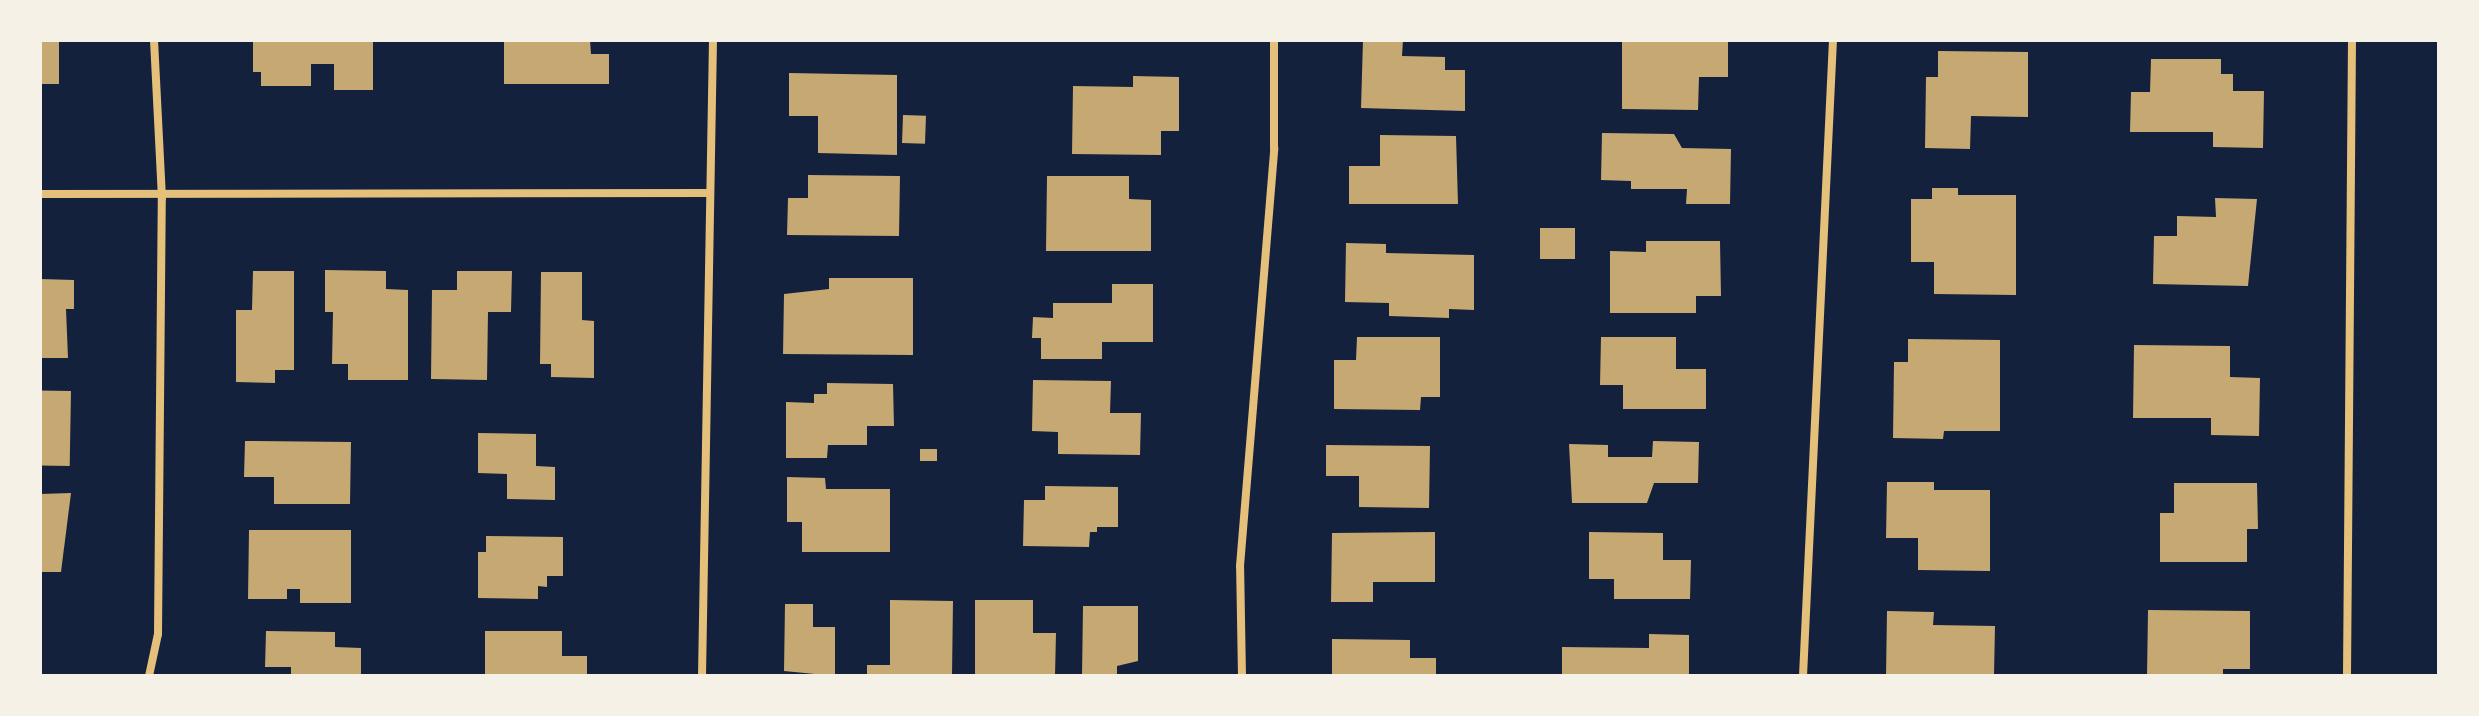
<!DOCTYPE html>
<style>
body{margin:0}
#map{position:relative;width:2479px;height:716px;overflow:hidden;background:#14213d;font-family:"Source Sans 3",sans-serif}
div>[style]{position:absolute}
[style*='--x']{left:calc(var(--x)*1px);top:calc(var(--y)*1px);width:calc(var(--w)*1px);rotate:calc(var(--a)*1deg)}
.building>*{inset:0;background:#c6a872;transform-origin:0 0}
.minor>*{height:8px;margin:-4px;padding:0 4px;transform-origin:4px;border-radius:4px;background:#e5c07b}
span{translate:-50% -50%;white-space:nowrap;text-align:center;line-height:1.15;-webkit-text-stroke:7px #f6f1e7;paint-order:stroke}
.frame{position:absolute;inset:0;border:42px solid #f6f1e7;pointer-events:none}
</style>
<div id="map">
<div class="building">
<div style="left:40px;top:40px;width:19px;height:44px"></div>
<div style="clip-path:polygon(253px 40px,373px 40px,373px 90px,334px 90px,334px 64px,311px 64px,311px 86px,261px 86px,261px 72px,253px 72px)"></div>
<div style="clip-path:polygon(504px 40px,590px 40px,591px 54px,609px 54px,609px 84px,504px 84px)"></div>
<div style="clip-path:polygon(1363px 40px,1403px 40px,1402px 56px,1445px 57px,1445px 70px,1465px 70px,1465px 111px,1361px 108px)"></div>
<div style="clip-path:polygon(1622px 40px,1728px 41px,1728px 77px,1699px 77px,1698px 110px,1622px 109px)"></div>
<div style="clip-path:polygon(1938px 51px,2028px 52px,2028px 117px,1971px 116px,1970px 149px,1925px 148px,1926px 77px,1938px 77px)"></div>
<div style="clip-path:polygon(2151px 59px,2221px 59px,2221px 74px,2233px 74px,2233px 91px,2264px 91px,2263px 148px,2213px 147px,2213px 132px,2130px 132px,2131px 92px,2150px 92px)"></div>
<div style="clip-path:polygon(789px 73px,897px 75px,897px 155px,818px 153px,818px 116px,789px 116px)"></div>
<div style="clip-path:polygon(1133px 76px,1179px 77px,1179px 131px,1161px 131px,1161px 155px,1072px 154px,1073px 86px,1133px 87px)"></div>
<div style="left:903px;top:115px;width:23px;height:28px;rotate:2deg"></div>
<div style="clip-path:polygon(1602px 133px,1674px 134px,1682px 148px,1731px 149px,1730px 204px,1686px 204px,1687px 189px,1631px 189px,1631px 181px,1601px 180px)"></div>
<div style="clip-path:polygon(1380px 135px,1456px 136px,1458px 204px,1349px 204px,1349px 166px,1380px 166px)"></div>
<div style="clip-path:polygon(808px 175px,900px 176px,899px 236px,787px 235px,788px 198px,808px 198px)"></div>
<div style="clip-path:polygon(1047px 176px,1129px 176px,1129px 199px,1151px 200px,1151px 251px,1046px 251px)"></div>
<div style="clip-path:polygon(1932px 188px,1958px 188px,1958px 195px,2016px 195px,2016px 295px,1934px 294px,1934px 262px,1911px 262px,1911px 199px,1932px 199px)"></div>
<div style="clip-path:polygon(2215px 198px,2257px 199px,2248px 286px,2153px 284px,2154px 236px,2177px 236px,2177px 216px,2216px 217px)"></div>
<div style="left:1540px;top:228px;width:35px;height:31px"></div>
<div style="clip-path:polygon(1646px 241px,1720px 241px,1721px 296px,1696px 296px,1696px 313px,1610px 313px,1610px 251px,1646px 252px)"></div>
<div style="clip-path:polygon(1346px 243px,1386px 244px,1386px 253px,1474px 255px,1474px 310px,1449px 309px,1449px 318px,1389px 316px,1389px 303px,1345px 302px)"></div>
<div style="clip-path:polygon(325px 270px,386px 271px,386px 289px,408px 290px,408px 380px,348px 380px,348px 364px,332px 364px,333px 312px,325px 312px)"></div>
<div style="clip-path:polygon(253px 271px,294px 271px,294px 370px,275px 370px,275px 383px,236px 382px,236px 310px,252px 310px)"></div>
<div style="clip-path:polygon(457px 271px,512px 271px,511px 312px,488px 312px,487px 380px,431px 379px,432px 290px,457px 290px)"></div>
<div style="clip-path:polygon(541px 272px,582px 272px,582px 320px,594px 321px,594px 378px,551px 377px,551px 364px,540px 364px)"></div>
<div style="clip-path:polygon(829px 278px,913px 278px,913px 355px,783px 354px,784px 294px,829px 289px)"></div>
<div style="clip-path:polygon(40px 279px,74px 280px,74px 309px,66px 309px,68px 358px,40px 358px)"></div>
<div style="clip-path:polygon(1112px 284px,1153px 284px,1153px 342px,1102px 342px,1102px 359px,1041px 359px,1041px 338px,1032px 338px,1033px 317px,1053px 318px,1053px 303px,1112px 303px)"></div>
<div style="clip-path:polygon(1357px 337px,1440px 337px,1440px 397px,1421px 397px,1420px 410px,1334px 409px,1334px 360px,1356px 360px)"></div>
<div style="clip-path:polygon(1601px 337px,1676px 337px,1676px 369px,1706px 369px,1706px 409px,1623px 409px,1623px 385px,1600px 385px)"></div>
<div style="clip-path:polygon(1908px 339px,2000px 340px,2000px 431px,1944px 431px,1943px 439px,1893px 438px,1894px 362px,1908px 362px)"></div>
<div style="clip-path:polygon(2134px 345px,2230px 346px,2230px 377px,2260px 378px,2259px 436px,2211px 435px,2211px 418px,2133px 418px)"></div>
<div style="clip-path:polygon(1033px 380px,1111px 381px,1110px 413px,1141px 413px,1140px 455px,1058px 454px,1058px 432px,1032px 431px)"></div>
<div style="clip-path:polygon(827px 383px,893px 384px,894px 426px,867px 426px,867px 445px,828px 445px,827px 458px,786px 458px,786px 402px,814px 403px,814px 394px,827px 394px)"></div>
<div style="left:71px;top:391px;width:75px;height:31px;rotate:91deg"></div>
<div style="clip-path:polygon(478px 433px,536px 434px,536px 466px,555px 467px,555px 500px,507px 499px,507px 474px,478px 473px)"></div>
<div style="clip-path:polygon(245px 441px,351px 442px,350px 504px,274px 504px,274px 477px,244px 477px)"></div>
<div style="clip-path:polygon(1653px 441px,1699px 442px,1698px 483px,1654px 483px,1647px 503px,1572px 503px,1569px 444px,1608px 445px,1608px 457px,1652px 457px)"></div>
<div style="clip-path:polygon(1326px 445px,1430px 446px,1429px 508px,1359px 507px,1359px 476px,1326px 476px)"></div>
<div style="left:920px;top:449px;width:17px;height:12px"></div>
<div style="clip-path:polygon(787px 477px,825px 478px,826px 489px,890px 489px,890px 552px,802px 552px,802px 522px,787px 522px)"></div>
<div style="clip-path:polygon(1887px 482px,1934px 482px,1934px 490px,1990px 490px,1990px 571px,1918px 570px,1918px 538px,1886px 538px)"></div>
<div style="clip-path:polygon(2174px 483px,2257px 483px,2258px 529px,2247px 529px,2247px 562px,2160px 562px,2160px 513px,2174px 513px)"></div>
<div style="clip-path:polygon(1045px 486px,1118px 487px,1118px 527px,1097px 527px,1097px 532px,1090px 532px,1089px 547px,1023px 546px,1024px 500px,1045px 500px)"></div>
<div style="clip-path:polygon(71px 493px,61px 572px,40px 572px,40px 494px)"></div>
<div style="clip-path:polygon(249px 530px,351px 530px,351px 603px,300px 603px,300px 589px,287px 589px,287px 599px,248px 599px)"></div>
<div style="clip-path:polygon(1435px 532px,1435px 582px,1373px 582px,1373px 602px,1331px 602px,1332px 533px)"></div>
<div style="clip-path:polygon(1589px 532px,1663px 533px,1663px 560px,1691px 560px,1690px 599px,1614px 599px,1614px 579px,1589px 579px)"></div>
<div style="clip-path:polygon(486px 536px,563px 537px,563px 576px,547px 576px,547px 587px,538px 586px,538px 599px,478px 598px,478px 552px,486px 552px)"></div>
<div style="clip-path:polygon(890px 600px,953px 601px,952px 676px,867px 676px,867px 665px,890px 665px)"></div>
<div style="clip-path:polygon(975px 600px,1033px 600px,1033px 633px,1056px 633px,1055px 676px,975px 676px)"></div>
<div style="clip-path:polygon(785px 604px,813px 604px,813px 627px,835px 627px,835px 676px,784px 671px)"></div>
<div style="clip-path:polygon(1083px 606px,1138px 606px,1138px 661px,1117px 666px,1117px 676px,1082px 676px)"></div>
<div style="clip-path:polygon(2148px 610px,2250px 611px,2250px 669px,2223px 669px,2223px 676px,2147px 676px)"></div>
<div style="clip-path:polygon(1887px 611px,1934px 612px,1933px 625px,1995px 626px,1994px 676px,1886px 676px)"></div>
<div style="clip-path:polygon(266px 631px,335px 632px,335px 647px,361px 648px,361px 676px,291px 676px,291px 667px,265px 667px)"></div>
<div style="clip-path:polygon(485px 631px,562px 631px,562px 656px,587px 656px,587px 676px,485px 676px)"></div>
<div style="clip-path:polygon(1649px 634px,1689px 635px,1689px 676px,1562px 676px,1562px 647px,1649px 648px)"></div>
<div style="clip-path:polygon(1332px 639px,1410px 640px,1410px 658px,1436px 658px,1436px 676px,1332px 676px)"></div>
</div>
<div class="minor">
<div style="--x:40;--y:194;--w:670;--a:-0.09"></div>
<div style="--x:149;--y:676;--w:43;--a:-77.9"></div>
<div style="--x:158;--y:634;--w:436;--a:-89.5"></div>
<div style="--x:162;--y:198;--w:158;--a:-92.9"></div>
<div style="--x:702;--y:676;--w:636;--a:-89.01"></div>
<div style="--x:1242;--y:676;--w:110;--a:-91"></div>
<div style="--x:1240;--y:566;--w:419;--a:-85.3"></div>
<div style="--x:1274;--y:148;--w:108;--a:-90"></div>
<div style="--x:1803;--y:676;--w:637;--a:-87.3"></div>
<div style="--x:2347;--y:676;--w:636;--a:-89.55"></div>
</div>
<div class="frame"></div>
</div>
